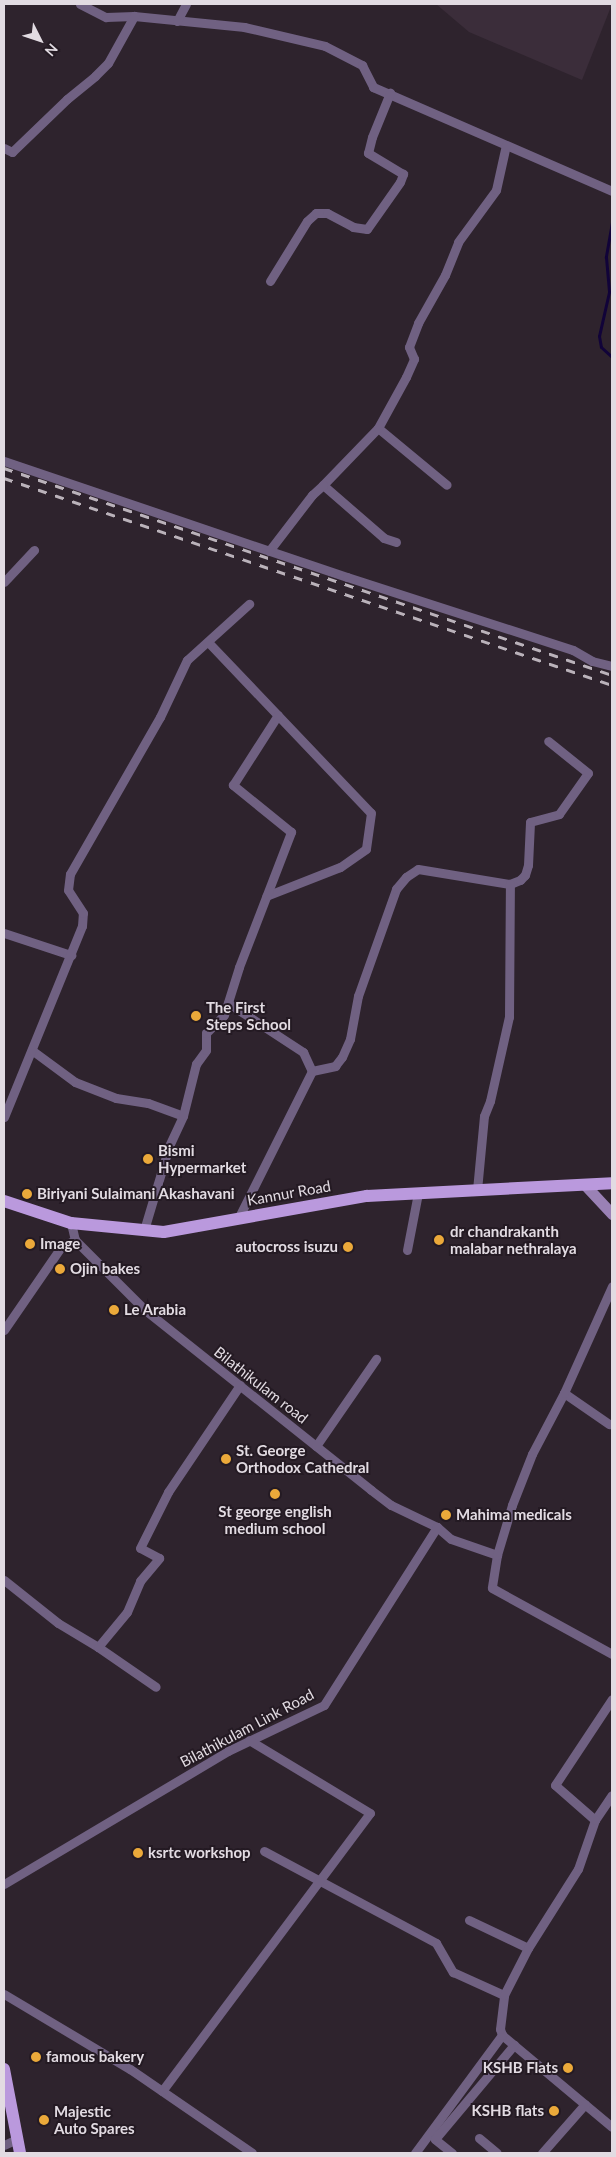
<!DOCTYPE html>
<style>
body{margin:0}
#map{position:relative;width:616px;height:2157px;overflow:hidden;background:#2e232d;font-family:Lato,sans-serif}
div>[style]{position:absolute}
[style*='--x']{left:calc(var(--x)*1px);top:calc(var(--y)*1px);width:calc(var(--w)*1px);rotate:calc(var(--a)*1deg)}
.built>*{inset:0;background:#3b2d3a}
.stream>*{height:3px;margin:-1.5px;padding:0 1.5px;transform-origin:1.5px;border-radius:1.5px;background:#110339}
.street>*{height:9px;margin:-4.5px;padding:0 4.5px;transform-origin:4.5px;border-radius:4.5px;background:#706182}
.secondary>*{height:11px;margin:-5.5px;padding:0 5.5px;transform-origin:5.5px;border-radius:5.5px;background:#9a81b5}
.primary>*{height:12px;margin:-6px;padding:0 6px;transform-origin:6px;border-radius:6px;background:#ba99dd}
.rail>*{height:3px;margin-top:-1.5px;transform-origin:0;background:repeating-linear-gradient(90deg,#bab2ba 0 9px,transparent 0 18px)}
.dots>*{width:14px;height:14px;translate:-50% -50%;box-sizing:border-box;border:2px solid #241a23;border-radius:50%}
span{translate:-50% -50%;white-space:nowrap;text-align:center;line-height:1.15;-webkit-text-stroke:4px #241a23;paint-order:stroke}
.poi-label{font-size:15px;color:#e2dbe2;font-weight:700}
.left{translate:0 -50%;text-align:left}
.right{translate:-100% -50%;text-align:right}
.street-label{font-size:15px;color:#e2dbe2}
.frame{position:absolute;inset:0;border:5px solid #e2dbe2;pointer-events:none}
.north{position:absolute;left:15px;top:15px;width:50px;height:50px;-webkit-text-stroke:4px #241a23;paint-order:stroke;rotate:131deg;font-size:14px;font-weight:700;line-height:20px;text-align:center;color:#e2dbe2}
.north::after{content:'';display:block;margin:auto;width:18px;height:22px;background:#e2dbe2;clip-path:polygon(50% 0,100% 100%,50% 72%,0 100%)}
</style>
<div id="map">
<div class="built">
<div style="clip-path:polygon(436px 4px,612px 4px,582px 80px,469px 32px)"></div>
</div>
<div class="stream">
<div style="--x:612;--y:222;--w:36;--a:100"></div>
<div style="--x:606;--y:257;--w:35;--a:85"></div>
<div style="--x:609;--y:292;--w:45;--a:102.8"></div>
<div style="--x:599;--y:336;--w:11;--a:80"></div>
<div style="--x:601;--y:347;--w:15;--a:42"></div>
</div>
<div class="street">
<div style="--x:80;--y:4;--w:29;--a:27"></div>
<div style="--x:106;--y:17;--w:28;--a:-2"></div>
<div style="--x:134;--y:16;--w:111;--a:5.7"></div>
<div style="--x:244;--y:27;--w:83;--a:13.2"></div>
<div style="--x:325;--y:46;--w:42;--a:27.2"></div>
<div style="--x:362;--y:65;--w:25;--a:63"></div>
<div style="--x:373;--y:87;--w:261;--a:23.5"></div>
<div style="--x:177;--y:21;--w:19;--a:-62"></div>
<div style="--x:4;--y:148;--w:9;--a:27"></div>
<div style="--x:12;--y:152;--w:76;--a:-43.9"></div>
<div style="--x:67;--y:99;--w:36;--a:-39"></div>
<div style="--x:95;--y:76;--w:18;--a:-45"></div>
<div style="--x:108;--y:63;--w:54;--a:-61"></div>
<div style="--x:270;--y:281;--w:70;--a:-58.3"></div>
<div style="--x:307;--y:221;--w:12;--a:-42"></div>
<div style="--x:316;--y:213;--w:11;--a:0"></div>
<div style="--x:327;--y:213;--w:30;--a:28"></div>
<div style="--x:353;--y:227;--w:14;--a:8"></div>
<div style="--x:367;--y:229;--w:57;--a:-54.9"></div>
<div style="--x:400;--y:182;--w:9;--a:-69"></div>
<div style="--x:403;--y:174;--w:41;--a:-149"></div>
<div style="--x:368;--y:153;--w:16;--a:-76"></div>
<div style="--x:372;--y:137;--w:48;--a:-67.8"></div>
<div style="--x:378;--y:428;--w:89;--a:39.6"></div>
<div style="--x:4;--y:461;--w:362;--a:18.7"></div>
<div style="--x:347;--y:577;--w:237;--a:17.9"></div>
<div style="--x:573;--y:650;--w:22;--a:30"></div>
<div style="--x:592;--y:661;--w:21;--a:14"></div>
<div style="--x:396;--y:542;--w:13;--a:-162"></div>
<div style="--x:384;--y:538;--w:81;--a:-139"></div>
<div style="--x:323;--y:485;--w:79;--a:-46"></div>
<div style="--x:378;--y:428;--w:58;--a:-61.2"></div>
<div style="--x:406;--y:377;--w:20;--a:-66"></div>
<div style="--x:414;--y:359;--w:13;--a:-113"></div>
<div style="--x:409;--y:347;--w:26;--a:-69"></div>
<div style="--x:418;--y:323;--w:55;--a:-60.6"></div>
<div style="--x:445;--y:275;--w:35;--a:-68"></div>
<div style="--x:458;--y:242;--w:64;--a:-53.8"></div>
<div style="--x:496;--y:190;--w:46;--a:-77.5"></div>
<div style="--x:269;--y:551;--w:71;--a:-52.5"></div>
<div style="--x:312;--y:495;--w:15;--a:-42"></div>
<div style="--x:4;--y:582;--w:44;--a:-46.8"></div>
<div style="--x:208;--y:642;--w:236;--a:46.4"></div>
<div style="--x:371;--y:813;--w:36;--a:98"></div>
<div style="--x:366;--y:849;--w:32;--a:145"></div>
<div style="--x:340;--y:867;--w:79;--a:158.6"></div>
<div style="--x:4;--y:933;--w:71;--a:18.2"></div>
<div style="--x:228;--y:1003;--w:90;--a:33.2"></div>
<div style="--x:303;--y:1052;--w:21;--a:65"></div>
<div style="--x:312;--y:1071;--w:165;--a:116.6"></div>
<div style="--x:33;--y:1051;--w:52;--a:36.4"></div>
<div style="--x:75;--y:1082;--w:44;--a:21.3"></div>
<div style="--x:116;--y:1098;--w:32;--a:9"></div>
<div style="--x:148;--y:1103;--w:37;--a:20"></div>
<div style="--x:312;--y:1071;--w:24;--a:-12"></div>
<div style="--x:335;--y:1066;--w:11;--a:-52"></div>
<div style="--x:342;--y:1057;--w:20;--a:-66"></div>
<div style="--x:350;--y:1039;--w:44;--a:-79.5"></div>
<div style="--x:358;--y:996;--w:114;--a:-70.4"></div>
<div style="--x:396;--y:889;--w:16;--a:-50"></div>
<div style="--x:406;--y:877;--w:14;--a:-34"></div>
<div style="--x:418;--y:869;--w:93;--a:9.3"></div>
<div style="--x:510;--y:884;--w:11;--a:-22"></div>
<div style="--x:520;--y:880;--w:7;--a:-45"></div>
<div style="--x:525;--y:875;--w:10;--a:-73"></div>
<div style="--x:528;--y:865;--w:43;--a:-87.3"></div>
<div style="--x:530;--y:822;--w:30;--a:-15"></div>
<div style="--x:559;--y:814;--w:50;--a:-54.7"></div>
<div style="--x:588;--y:773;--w:51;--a:-141.3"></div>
<div style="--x:4;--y:1117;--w:206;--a:-67.8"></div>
<div style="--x:82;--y:926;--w:13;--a:-86"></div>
<div style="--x:83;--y:913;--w:27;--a:-123"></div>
<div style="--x:68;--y:890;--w:16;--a:-83"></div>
<div style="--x:70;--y:874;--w:181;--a:-60.2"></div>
<div style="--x:160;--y:717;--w:63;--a:-64.7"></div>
<div style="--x:187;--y:660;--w:84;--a:-42.1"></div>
<div style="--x:477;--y:1190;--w:74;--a:-84.6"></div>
<div style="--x:484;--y:1116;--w:16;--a:-68"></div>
<div style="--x:490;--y:1101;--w:86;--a:-77.3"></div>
<div style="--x:509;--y:1017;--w:133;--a:-89.6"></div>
<div style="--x:71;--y:1223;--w:17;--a:77"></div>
<div style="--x:75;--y:1240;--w:99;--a:45"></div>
<div style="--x:145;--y:1310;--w:289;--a:38.5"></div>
<div style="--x:371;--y:1490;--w:25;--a:37"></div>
<div style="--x:391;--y:1505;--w:51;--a:25.6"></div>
<div style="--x:437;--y:1527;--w:18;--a:41"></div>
<div style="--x:451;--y:1539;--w:49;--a:19.2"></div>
<div style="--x:497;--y:1555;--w:33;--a:99"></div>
<div style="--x:492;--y:1588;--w:137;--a:28.8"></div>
<div style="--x:144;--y:1230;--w:88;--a:-73.4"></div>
<div style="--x:169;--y:1146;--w:33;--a:-65"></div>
<div style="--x:183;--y:1116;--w:54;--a:-76"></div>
<div style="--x:196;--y:1064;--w:17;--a:-54"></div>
<div style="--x:206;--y:1050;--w:17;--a:-90"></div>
<div style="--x:206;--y:1033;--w:25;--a:-45"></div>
<div style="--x:224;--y:1015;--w:50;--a:-72.6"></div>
<div style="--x:239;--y:967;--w:145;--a:-68.9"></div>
<div style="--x:291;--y:832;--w:75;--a:-141"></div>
<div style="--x:233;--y:785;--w:83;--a:-57.3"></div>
<div style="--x:407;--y:1250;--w:58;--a:-79.1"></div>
<div style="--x:4;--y:1330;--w:101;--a:-55.5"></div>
<div style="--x:61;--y:1247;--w:16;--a:-27"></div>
<div style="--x:564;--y:1393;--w:55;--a:34.6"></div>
<div style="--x:316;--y:1446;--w:106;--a:-55.4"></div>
<div style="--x:497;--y:1555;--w:52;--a:-73.3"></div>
<div style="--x:512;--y:1505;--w:55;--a:-68.6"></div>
<div style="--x:532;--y:1454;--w:69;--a:-62.3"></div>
<div style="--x:564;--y:1393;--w:117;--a:-65.8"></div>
<div style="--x:4;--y:1580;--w:69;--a:38.5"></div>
<div style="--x:58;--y:1623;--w:47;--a:31"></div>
<div style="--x:98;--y:1647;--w:45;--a:-50.4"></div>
<div style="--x:127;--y:1612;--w:34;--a:-67"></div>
<div style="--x:140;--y:1581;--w:30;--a:-50"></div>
<div style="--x:159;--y:1558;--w:21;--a:-152"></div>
<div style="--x:140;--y:1548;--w:63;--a:-63.4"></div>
<div style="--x:168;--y:1492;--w:129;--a:-56.1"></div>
<div style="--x:98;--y:1647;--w:70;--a:34.6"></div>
<div style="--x:595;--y:1820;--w:30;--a:-56"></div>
<div style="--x:264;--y:1851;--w:195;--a:28.1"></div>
<div style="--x:436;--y:1943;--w:34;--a:60"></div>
<div style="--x:453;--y:1972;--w:56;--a:24.3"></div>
<div style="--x:4;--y:1884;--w:261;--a:-30.7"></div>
<div style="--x:228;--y:1751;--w:106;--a:-25.6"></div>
<div style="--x:324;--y:1705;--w:211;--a:-57.6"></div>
<div style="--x:469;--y:1920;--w:65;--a:25.4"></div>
<div style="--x:528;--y:1948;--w:93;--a:-57.7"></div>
<div style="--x:578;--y:1869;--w:52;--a:-70.9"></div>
<div style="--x:595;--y:1820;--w:53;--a:-138.8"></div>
<div style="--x:555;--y:1785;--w:103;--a:-56.5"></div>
<div style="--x:4;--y:1994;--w:147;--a:30.8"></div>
<div style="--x:130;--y:2069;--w:148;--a:34.5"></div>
<div style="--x:502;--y:2035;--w:143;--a:39.9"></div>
<div style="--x:162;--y:2091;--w:347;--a:-53.2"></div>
<div style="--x:370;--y:1813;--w:141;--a:-148.9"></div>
<div style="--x:479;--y:2138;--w:23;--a:40"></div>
<div style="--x:4;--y:2145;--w:14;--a:-25"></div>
<div style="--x:415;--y:2153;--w:147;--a:-53.6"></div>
<div style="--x:502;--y:2035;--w:6;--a:-108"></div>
<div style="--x:500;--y:2029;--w:34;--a:-83"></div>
<div style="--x:504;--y:1995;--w:53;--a:-62.9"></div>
<div style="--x:452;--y:2153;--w:22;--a:-141"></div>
<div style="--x:435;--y:2139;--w:123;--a:-50"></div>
<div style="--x:542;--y:2153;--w:65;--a:-48.7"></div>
</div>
<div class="secondary">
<div style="--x:585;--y:1185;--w:40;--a:47"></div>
</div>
<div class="primary">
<div style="--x:4;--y:1201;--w:71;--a:18.2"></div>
<div style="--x:71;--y:1223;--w:93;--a:5.5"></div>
<div style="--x:164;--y:1232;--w:206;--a:-10.1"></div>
<div style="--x:367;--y:1196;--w:245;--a:-3"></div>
<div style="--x:4;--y:2069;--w:86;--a:79.2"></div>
</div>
<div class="rail">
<div style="--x:4;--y:468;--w:642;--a:18.8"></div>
<div style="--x:4;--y:478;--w:642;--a:18.8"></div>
</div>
<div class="dots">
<div style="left:196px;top:1016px;background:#eba93a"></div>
<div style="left:148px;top:1159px;background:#eba93a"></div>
<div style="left:27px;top:1194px;background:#eba93a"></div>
<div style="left:439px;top:1240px;background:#eba93a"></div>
<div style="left:30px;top:1244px;background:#eba93a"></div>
<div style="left:348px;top:1247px;background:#eba93a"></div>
<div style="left:60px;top:1269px;background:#eba93a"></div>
<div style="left:114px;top:1310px;background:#eba93a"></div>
<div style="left:226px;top:1459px;background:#eba93a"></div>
<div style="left:275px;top:1494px;background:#eba93a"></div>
<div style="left:446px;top:1515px;background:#eba93a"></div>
<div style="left:138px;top:1853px;background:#eba93a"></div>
<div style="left:36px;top:2057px;background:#eba93a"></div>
<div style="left:568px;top:2068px;background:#eba93a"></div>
<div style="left:554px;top:2111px;background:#eba93a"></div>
<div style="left:44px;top:2120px;background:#eba93a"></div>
</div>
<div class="poi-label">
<span class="left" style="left:206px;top:1016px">The First<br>Steps School</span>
<span class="left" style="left:158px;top:1159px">Bismi<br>Hypermarket</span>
<span class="left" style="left:37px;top:1194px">Biriyani Sulaimani Akashavani</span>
<span class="left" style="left:450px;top:1240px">dr chandrakanth<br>malabar nethralaya</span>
<span class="left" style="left:40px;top:1244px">Image</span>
<span class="right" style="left:338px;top:1247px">autocross isuzu</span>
<span class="left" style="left:70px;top:1269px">Ojin bakes</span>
<span class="left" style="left:124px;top:1310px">Le Arabia</span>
<span class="left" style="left:236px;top:1459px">St. George<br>Orthodox Cathedral</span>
<span style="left:275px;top:1520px">St george english<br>medium school</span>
<span class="left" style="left:456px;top:1515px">Mahima medicals</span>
<span class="left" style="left:148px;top:1853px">ksrtc workshop</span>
<span class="left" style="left:46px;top:2057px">famous bakery</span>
<span class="right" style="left:558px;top:2068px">KSHB Flats</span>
<span class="left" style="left:54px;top:2120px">Majestic<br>Auto Spares</span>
<span class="right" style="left:544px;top:2111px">KSHB flats</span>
</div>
<div class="street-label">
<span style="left:289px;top:1193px;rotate:-10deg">Kannur Road</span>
<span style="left:261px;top:1385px;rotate:38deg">Bilathikulam road</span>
<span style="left:247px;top:1728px;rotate:-28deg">Bilathikulam Link Road</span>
</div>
<div class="frame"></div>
<div class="north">N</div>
</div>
